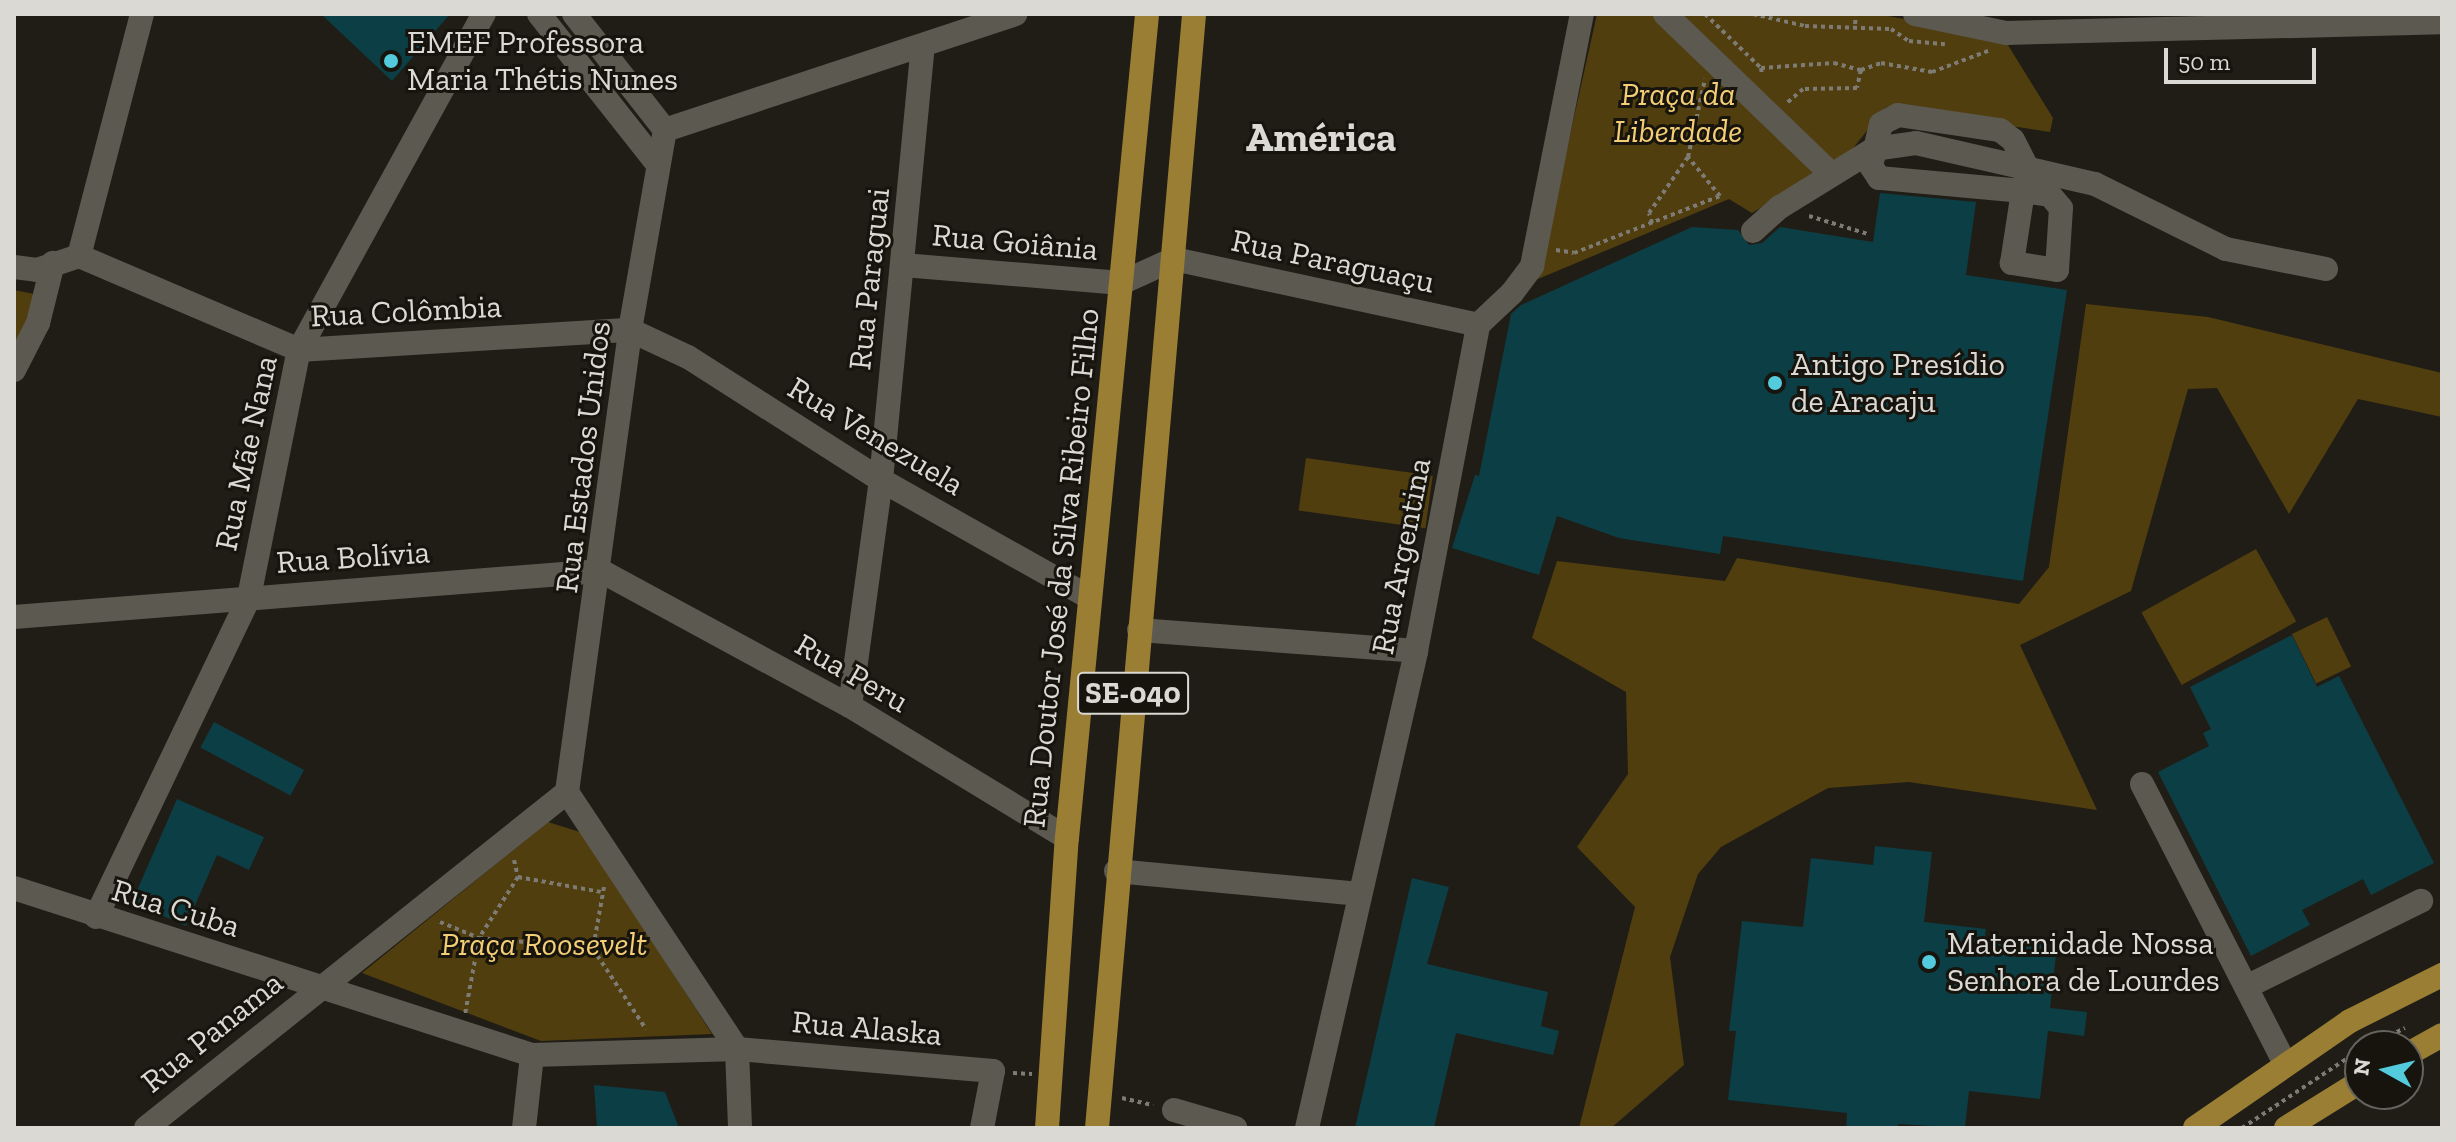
<!DOCTYPE html>
<meta charset="utf-8">
<style>
body{margin:0}
#map{position:relative;width:2456px;height:1142px;overflow:hidden;background:#201d16;font-family:"Zilla Slab",serif}
div>[style]{position:absolute}
[style*='--x']{left:calc(var(--x)*1px);top:calc(var(--y)*1px);width:calc(var(--w)*1px);rotate:calc(var(--a)*1deg)}
.green>*{inset:0;background:#503e0f;transform-origin:0 0}
.building>*{inset:0;background:#0c3e45;transform-origin:0 0}
.path>*{height:4px;margin-top:-2px;transform-origin:0;background:repeating-linear-gradient(90deg,#7e7b75 0 4px,transparent 0 8px)}
.minor>*{height:24px;margin:-12px;padding:0 12px;transform-origin:12px;border-radius:12px;background:#5c5951}
.major>*{height:24px;margin:-12px;padding:0 12px;transform-origin:12px;border-radius:12px;background:#997e34}
.dots>*{width:22px;height:22px;translate:-50% -50%;box-sizing:border-box;border:4px solid #17140d;border-radius:50%}
span{translate:-50% -50%;white-space:nowrap;text-align:center;line-height:1.15;-webkit-text-stroke:6px #17140d;paint-order:stroke}
.shield-label span{padding:2px 6px;background:#17140d;border:2px solid;border-radius:6px;-webkit-text-stroke-width:0}
.shield-label{font-size:30px;color:#dbd9d4;font-weight:700}
.poi-label{font-size:32px;color:#dbd9d4}
.left{translate:0 -50%;text-align:left}
.park-label{font-size:32px;color:#f4ce75;font-style:italic}
.street-label{font-size:32px;color:#dbd9d4}
.district-label{font-size:40px;color:#dbd9d4;font-weight:700}
.frame{position:absolute;inset:0;border:16px solid #dbd9d4;pointer-events:none}
.north{position:absolute;left:2344px;top:1030px;width:80px;height:80px;box-sizing:border-box;background:#17140d;border:2px solid #65635d;border-radius:50%;rotate:278deg;font-size:22px;font-weight:700;line-height:32px;text-align:center;color:#dbd9d4}
.north::after{content:'';display:block;margin:auto;width:28px;height:36px;background:#53cbdc;clip-path:polygon(50% 0,100% 100%,50% 72%,0 100%)}
.scale{position:absolute;left:2164px;top:48px;width:152px;height:36px;box-sizing:border-box;border:4px solid #dbd9d4;border-top:0;padding-left:10px;font-size:24px;line-height:28px;white-space:nowrap;color:#dbd9d4;-webkit-text-stroke:6px #17140d;paint-order:stroke}
</style>
<div id="map">
<div class="green">
<div style="clip-path:polygon(1597px 14px,1877px 14px,2003px 37px,2053px 118px,2050px 132px,1886px 107px,1846px 157px,1752px 213px,1729px 199px,1538px 279px)"></div>
<div style="clip-path:polygon(14px 290px,39px 295px,14px 355px)"></div>
<div style="clip-path:polygon(2086px 304px,2208px 317px,2442px 373px,2442px 417px,2358px 399px,2289px 514px,2217px 388px,2188px 389px,2131px 591px,2020px 645px,2097px 810px,1909px 782px,1828px 788px,1721px 847px,1698px 874px,1670px 957px,1684px 1065px,1611px 1128px,1579px 1128px,1635px 907px,1577px 847px,1628px 774px,1626px 692px,1532px 638px,1557px 561px,1725px 581px,1737px 558px,2019px 604px,2049px 567px)"></div>
<div style="left:1306px;top:458px;width:128px;height:53px;rotate:8deg"></div>
<div style="left:2256px;top:549px;width:83px;height:131px;rotate:61deg"></div>
<div style="left:2327px;top:617px;width:55px;height:39px;rotate:64deg"></div>
<div style="clip-path:polygon(548px 822px,583px 833px,712px 1034px,541px 1041px,362px 973px)"></div>
</div>
<div class="building">
<div style="clip-path:polygon(321px 14px,450px 14px,392px 81px)"></div>
<div style="clip-path:polygon(1880px 193px,1976px 202px,1966px 275px,2067px 290px,2023px 581px,1723px 536px,1720px 554px,1619px 538px,1557px 516px,1539px 575px,1452px 548px,1475px 475px,1479px 476px,1511px 314px,1521px 305px,1692px 227px,1738px 230px,1749px 245px,1762px 243px,1780px 227px,1873px 242px)"></div>
<div style="clip-path:polygon(2292px 635px,2317px 687px,2339px 676px,2434px 863px,2371px 895px,2363px 879px,2302px 910px,2310px 925px,2251px 956px,2158px 772px,2209px 746px,2203px 733px,2211px 729px,2190px 687px)"></div>
<div style="left:214px;top:722px;width:102px;height:29px;rotate:28deg"></div>
<div style="clip-path:polygon(177px 799px,264px 837px,249px 870px,217px 855px,186px 926px,132px 902px)"></div>
<div style="clip-path:polygon(1875px 846px,1932px 852px,1924px 922px,1986px 929px,1985px 938px,2057px 946px,2050px 1008px,2087px 1012px,2084px 1036px,2048px 1031px,2040px 1099px,1969px 1091px,1965px 1128px,1898px 1124px,1898px 1128px,1846px 1128px,1847px 1113px,1728px 1100px,1736px 1031px,1729px 1031px,1742px 921px,1803px 927px,1811px 858px,1873px 865px)"></div>
<div style="clip-path:polygon(1412px 878px,1449px 887px,1427px 964px,1548px 992px,1541px 1026px,1559px 1031px,1553px 1055px,1456px 1033px,1434px 1128px,1355px 1128px)"></div>
<div style="clip-path:polygon(594px 1085px,665px 1092px,679px 1128px,597px 1128px)"></div>
</div>
<div class="path">
<div style="--x:1705;--y:14;--w:78;--a:44"></div>
<div style="--x:1761;--y:68;--w:7;--a:82"></div>
<div style="--x:1753;--y:14;--w:53;--a:13"></div>
<div style="--x:1805;--y:26;--w:86;--a:2"></div>
<div style="--x:1891;--y:29;--w:22;--a:34"></div>
<div style="--x:1909;--y:41;--w:36;--a:5"></div>
<div style="--x:1855;--y:24;--w:10;--a:-84"></div>
<div style="--x:1761;--y:68;--w:73;--a:-3.9"></div>
<div style="--x:1834;--y:63;--w:28;--a:15"></div>
<div style="--x:1861;--y:70;--w:18;--a:103"></div>
<div style="--x:1857;--y:88;--w:54;--a:178.9"></div>
<div style="--x:1803;--y:89;--w:21;--a:139"></div>
<div style="--x:1861;--y:70;--w:21;--a:-19"></div>
<div style="--x:1881;--y:63;--w:52;--a:10"></div>
<div style="--x:1932;--y:72;--w:60;--a:-20.6"></div>
<div style="--x:1809;--y:216;--w:62;--a:17"></div>
<div style="--x:1652;--y:223;--w:10;--a:-107"></div>
<div style="--x:1649;--y:213;--w:68;--a:-55.1"></div>
<div style="--x:1688;--y:157;--w:80;--a:-77.7"></div>
<div style="--x:1556;--y:250;--w:18;--a:9"></div>
<div style="--x:1574;--y:253;--w:157;--a:-21.3"></div>
<div style="--x:1720;--y:196;--w:50;--a:-129.4"></div>
<div style="--x:514;--y:860;--w:17;--a:77"></div>
<div style="--x:518;--y:877;--w:84;--a:10.2"></div>
<div style="--x:518;--y:877;--w:72;--a:122.6"></div>
<div style="--x:479;--y:938;--w:168;--a:5.1"></div>
<div style="--x:604;--y:887;--w:63;--a:100.1"></div>
<div style="--x:593;--y:949;--w:96;--a:56.5"></div>
<div style="--x:440;--y:922;--w:42;--a:22.3"></div>
<div style="--x:479;--y:938;--w:77;--a:100.4"></div>
<div style="--x:2368;--y:1046;--w:41;--a:-25.9"></div>
<div style="--x:1013;--y:1073;--w:19;--a:3"></div>
<div style="--x:1122;--y:1098;--w:32;--a:13"></div>
<div style="--x:2242;--y:1128;--w:141;--a:-33.5"></div>
</div>
<div class="minor">
<div style="--x:539;--y:14;--w:189;--a:51.7"></div>
<div style="--x:574;--y:14;--w:147;--a:51.9"></div>
<div style="--x:1665;--y:14;--w:231;--a:43.9"></div>
<div style="--x:1915;--y:14;--w:93;--a:11.8"></div>
<div style="--x:2006;--y:33;--w:436;--a:-1.4"></div>
<div style="--x:1898;--y:115;--w:103;--a:8.4"></div>
<div style="--x:2000;--y:130;--w:16;--a:38"></div>
<div style="--x:2013;--y:140;--w:33;--a:63"></div>
<div style="--x:2028;--y:169;--w:23;--a:103"></div>
<div style="--x:2023;--y:191;--w:145;--a:-174.8"></div>
<div style="--x:1879;--y:178;--w:14;--a:-124"></div>
<div style="--x:1871;--y:166;--w:43;--a:-76.6"></div>
<div style="--x:1881;--y:124;--w:19;--a:-28"></div>
<div style="--x:665;--y:130;--w:369;--a:-18.3"></div>
<div style="--x:2023;--y:191;--w:27;--a:8"></div>
<div style="--x:2050;--y:195;--w:17;--a:50"></div>
<div style="--x:2061;--y:208;--w:62;--a:93.7"></div>
<div style="--x:2057;--y:270;--w:46;--a:-171.2"></div>
<div style="--x:2012;--y:263;--w:73;--a:-81.3"></div>
<div style="--x:1753;--y:231;--w:36;--a:-42"></div>
<div style="--x:1780;--y:207;--w:110;--a:-31.7"></div>
<div style="--x:1874;--y:149;--w:42;--a:-8.1"></div>
<div style="--x:1916;--y:143;--w:184;--a:12.9"></div>
<div style="--x:2095;--y:184;--w:146;--a:26.4"></div>
<div style="--x:2226;--y:249;--w:102;--a:11.3"></div>
<div style="--x:79;--y:256;--w:250;--a:-75.4"></div>
<div style="--x:903;--y:265;--w:219;--a:4.7"></div>
<div style="--x:1121;--y:283;--w:58;--a:-24.4"></div>
<div style="--x:1174;--y:259;--w:311;--a:12.2"></div>
<div style="--x:14;--y:267;--w:23;--a:7"></div>
<div style="--x:37;--y:270;--w:44;--a:-18.4"></div>
<div style="--x:79;--y:256;--w:239;--a:23.1"></div>
<div style="--x:299;--y:350;--w:332;--a:-3.5"></div>
<div style="--x:630;--y:330;--w:64;--a:25"></div>
<div style="--x:688;--y:357;--w:229;--a:32.5"></div>
<div style="--x:881;--y:480;--w:239;--a:29.4"></div>
<div style="--x:14;--y:370;--w:53;--a:-62.9"></div>
<div style="--x:38;--y:323;--w:62;--a:-76"></div>
<div style="--x:14;--y:617;--w:589;--a:-4.48"></div>
<div style="--x:601;--y:571;--w:283;--a:28.5"></div>
<div style="--x:850;--y:706;--w:254;--a:31.3"></div>
<div style="--x:1139;--y:630;--w:278;--a:4.3"></div>
<div style="--x:850;--y:706;--w:228;--a:-82.2"></div>
<div style="--x:881;--y:480;--w:435;--a:-84.5"></div>
<div style="--x:2142;--y:784;--w:314;--a:62.9"></div>
<div style="--x:567;--y:792;--w:466;--a:-82.2"></div>
<div style="--x:630;--y:330;--w:203;--a:-80.1"></div>
<div style="--x:567;--y:792;--w:308;--a:56.5"></div>
<div style="--x:737;--y:1049;--w:79;--a:87.8"></div>
<div style="--x:1116;--y:871;--w:245;--a:5.4"></div>
<div style="--x:14;--y:888;--w:544;--a:17.87"></div>
<div style="--x:532;--y:1055;--w:205;--a:-1.7"></div>
<div style="--x:737;--y:1049;--w:257;--a:4.9"></div>
<div style="--x:993;--y:1071;--w:58;--a:100.9"></div>
<div style="--x:96;--y:917;--w:355;--a:-64.4"></div>
<div style="--x:249;--y:597;--w:252;--a:-78.6"></div>
<div style="--x:299;--y:350;--w:384;--a:-61.2"></div>
<div style="--x:2248;--y:986;--w:193;--a:-26.2"></div>
<div style="--x:1174;--y:1110;--w:64;--a:16.4"></div>
<div style="--x:146;--y:1128;--w:539;--a:-38.59"></div>
<div style="--x:524;--y:1128;--w:73;--a:-83.7"></div>
<div style="--x:1307;--y:1128;--w:489;--a:-77.1"></div>
<div style="--x:1416;--y:651;--w:332;--a:-79.2"></div>
<div style="--x:1478;--y:325;--w:47;--a:-43.3"></div>
<div style="--x:1512;--y:293;--w:34;--a:-53"></div>
<div style="--x:1532;--y:266;--w:257;--a:-78.8"></div>
</div>
<div class="major">
<div style="--x:2408;--y:1054;--w:39;--a:-29"></div>
<div style="--x:1047;--y:1128;--w:291;--a:-86.1"></div>
<div style="--x:1067;--y:838;--w:828;--a:-84.45"></div>
<div style="--x:1097;--y:1128;--w:1118;--a:-85.02"></div>
<div style="--x:2195;--y:1128;--w:188;--a:-34.6"></div>
<div style="--x:2350;--y:1021;--w:103;--a:-26.6"></div>
<div style="--x:2286;--y:1128;--w:87;--a:-31.9"></div>
</div>
<div class="dots">
<div style="left:391px;top:61px;background:#53cbdc"></div>
<div style="left:1775px;top:383px;background:#53cbdc"></div>
<div style="left:1929px;top:962px;background:#53cbdc"></div>
</div>
<div class="shield-label">
<span style="left:1133px;top:693px">SE-040</span>
</div>
<div class="poi-label">
<span class="left" style="left:407px;top:61px">EMEF Professora<br>Maria Thétis Nunes</span>
<span class="left" style="left:1791px;top:383px">Antigo Presídio<br>de Aracaju</span>
<span class="left" style="left:1947px;top:962px">Maternidade Nossa<br>Senhora de Lourdes</span>
</div>
<div class="park-label">
<span style="left:1678px;top:113px">Praça da<br>Liberdade</span>
<span style="left:544px;top:944px">Praça Roosevelt</span>
</div>
<div class="street-label">
<span style="left:1015px;top:242px;rotate:5deg">Rua Goiânia</span>
<span style="left:1333px;top:261px;rotate:12deg">Rua Paraguaçu</span>
<span style="left:869px;top:279px;rotate:-84deg">Rua Paraguai</span>
<span style="left:406px;top:311px;rotate:-3deg">Rua Colômbia</span>
<span style="left:876px;top:436px;rotate:31deg">Rua Venezuela</span>
<span style="left:246px;top:453px;rotate:-78deg">Rua Mãe Nana</span>
<span style="left:583px;top:457px;rotate:-83deg">Rua Estados Unidos</span>
<span style="left:1401px;top:556px;rotate:-79deg">Rua Argentina</span>
<span style="left:353px;top:557px;rotate:-4deg">Rua Bolívia</span>
<span style="left:1061px;top:568px;rotate:-84deg">Rua Doutor José da Silva Ribeiro Filho</span>
<span style="left:852px;top:673px;rotate:30deg">Rua Peru</span>
<span style="left:176px;top:908px;rotate:17deg">Rua Cuba</span>
<span style="left:867px;top:1028px;rotate:5deg">Rua Alaska</span>
<span style="left:212px;top:1032px;rotate:-39deg">Rua Panama</span>
</div>
<div class="district-label">
<span style="left:1321px;top:137px">América</span>
</div>
<div class="frame"></div>
<div class="north">N</div>
<div class="scale">50 m</div>
</div>
